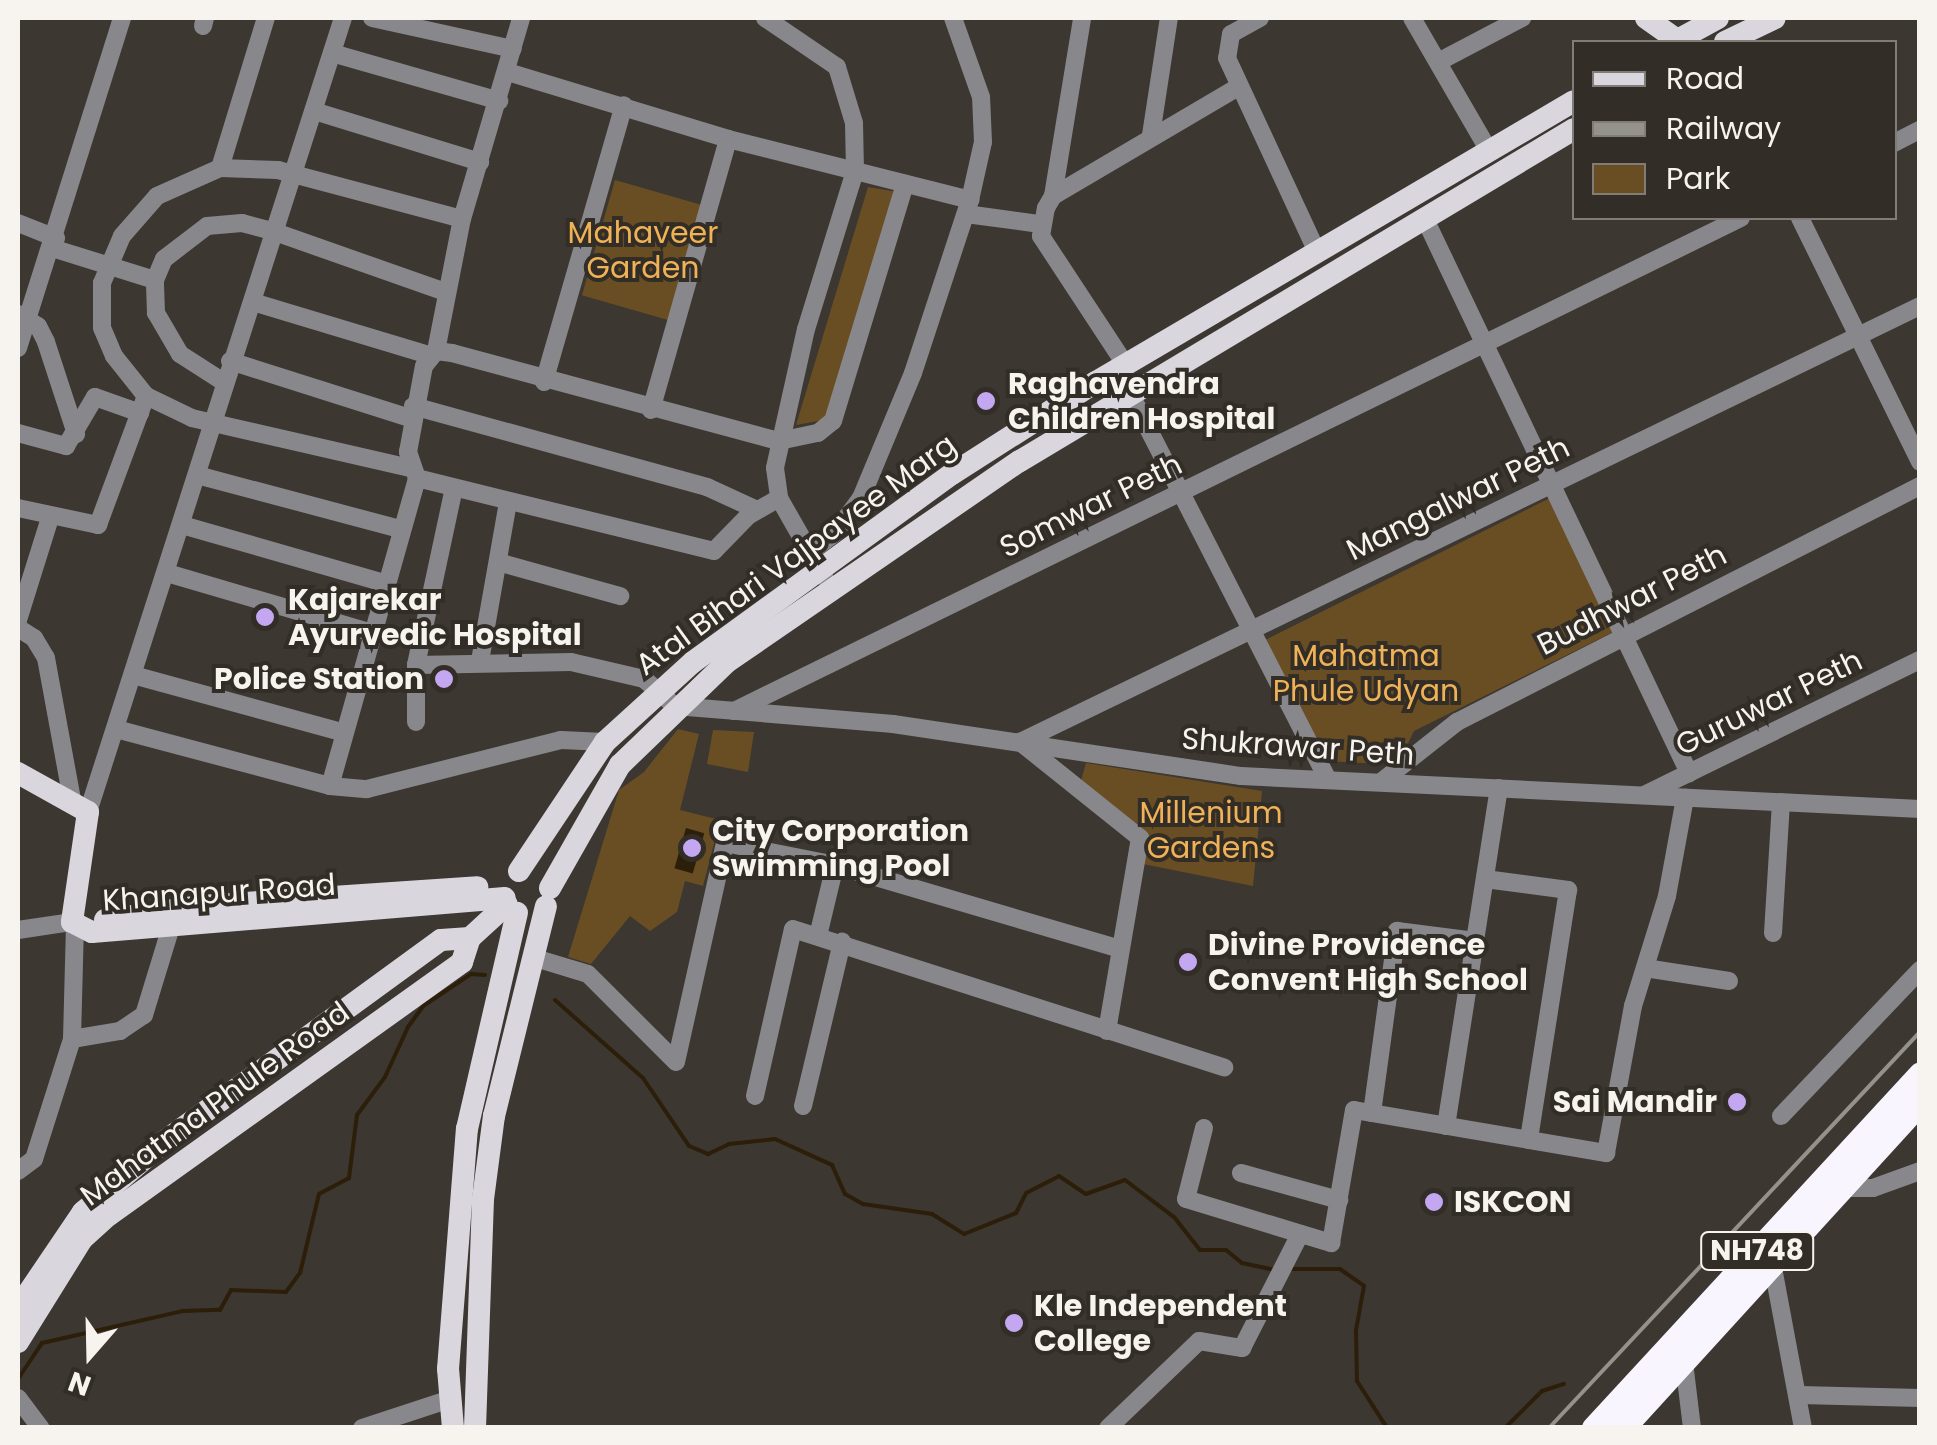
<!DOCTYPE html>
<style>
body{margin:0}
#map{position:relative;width:1937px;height:1445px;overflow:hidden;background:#3c3730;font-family:Poppins,sans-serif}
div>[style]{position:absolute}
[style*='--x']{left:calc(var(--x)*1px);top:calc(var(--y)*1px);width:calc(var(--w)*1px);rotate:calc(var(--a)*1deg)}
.green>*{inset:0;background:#694e24;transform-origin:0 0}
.water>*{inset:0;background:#2c1e09;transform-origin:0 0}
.stream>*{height:4px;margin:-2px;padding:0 2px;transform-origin:2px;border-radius:2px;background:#2c1e09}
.minor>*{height:18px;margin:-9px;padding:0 9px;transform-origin:9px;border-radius:9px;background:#88878b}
.major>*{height:22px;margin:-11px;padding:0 11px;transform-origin:11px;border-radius:11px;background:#d9d6de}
.highway>*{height:25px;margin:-12.5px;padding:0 12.5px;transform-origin:12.5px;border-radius:12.5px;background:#f9f5ff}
.rail>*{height:4px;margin:-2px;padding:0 2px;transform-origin:2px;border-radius:2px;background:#95918b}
.dots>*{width:28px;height:28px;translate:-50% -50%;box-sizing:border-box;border:5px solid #322d26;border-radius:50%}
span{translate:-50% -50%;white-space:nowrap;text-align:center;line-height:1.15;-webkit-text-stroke:8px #322d26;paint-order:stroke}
.shield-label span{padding:2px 8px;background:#322d26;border:2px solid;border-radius:8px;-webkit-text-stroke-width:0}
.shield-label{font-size:28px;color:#f7f4ef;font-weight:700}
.park-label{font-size:30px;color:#f0b256}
.poi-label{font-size:30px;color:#f7f4ef;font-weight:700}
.left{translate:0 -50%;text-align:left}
.right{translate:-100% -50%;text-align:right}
.street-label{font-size:30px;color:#f7f4ef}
.frame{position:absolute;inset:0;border:20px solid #f7f4ef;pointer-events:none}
.legend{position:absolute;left:1572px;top:40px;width:325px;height:180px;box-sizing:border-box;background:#322d26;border:2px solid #817d76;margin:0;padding:12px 18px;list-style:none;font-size:30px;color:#f7f4ef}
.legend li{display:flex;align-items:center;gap:20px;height:50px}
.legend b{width:50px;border:2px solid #817d76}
.north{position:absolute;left:40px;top:1305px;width:100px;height:100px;-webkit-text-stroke:8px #322d26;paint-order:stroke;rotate:200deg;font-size:28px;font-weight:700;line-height:40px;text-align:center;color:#f7f4ef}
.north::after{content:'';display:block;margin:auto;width:35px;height:45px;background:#f7f4ef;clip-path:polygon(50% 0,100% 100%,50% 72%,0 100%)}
</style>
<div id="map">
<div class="green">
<div style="left:615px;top:180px;width:94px;height:120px;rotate:16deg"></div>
<div style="clip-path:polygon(868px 187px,904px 193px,829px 419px,796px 425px)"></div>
<div style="clip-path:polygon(1552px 497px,1619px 629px,1414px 731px,1406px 747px,1381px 764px,1327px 761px,1265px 640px)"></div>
<div style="clip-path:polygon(678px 729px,699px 734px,680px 810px,720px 820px,703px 886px,685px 881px,677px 912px,650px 931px,630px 916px,591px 964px,568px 957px,619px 790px,644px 772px)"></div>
<div style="clip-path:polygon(713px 730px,754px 732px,748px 772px,707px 764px)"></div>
<div style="clip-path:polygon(1086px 763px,1262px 791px,1253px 886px,1143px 864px,1147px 837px,1080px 784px)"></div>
</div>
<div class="water">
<div style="left:686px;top:828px;width:19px;height:42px;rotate:16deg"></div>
</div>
<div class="stream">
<div style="--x:555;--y:1000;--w:118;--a:41.6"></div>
<div style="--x:643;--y:1078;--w:82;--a:55.9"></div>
<div style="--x:689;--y:1146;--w:21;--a:23"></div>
<div style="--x:708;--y:1154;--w:23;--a:-25"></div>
<div style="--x:729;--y:1144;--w:46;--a:-6.2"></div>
<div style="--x:775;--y:1139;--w:63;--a:24.5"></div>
<div style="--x:832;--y:1165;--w:32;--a:66"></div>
<div style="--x:845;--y:1194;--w:21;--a:29"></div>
<div style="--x:863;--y:1204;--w:70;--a:8.2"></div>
<div style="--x:932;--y:1214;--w:38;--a:32"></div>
<div style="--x:964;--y:1234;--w:56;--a:-22"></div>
<div style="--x:1016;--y:1213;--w:22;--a:-63"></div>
<div style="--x:1026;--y:1193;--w:37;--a:-27"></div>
<div style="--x:1059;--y:1176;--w:32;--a:34"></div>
<div style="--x:1086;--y:1194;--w:41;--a:-19.7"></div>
<div style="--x:1125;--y:1180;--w:61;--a:37.1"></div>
<div style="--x:1174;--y:1217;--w:42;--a:51.8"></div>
<div style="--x:1200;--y:1250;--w:26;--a:0"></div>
<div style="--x:1226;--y:1250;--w:21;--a:39"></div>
<div style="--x:1242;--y:1263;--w:35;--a:12"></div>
<div style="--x:1291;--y:1269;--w:49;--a:0"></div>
<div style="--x:1340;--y:1269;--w:29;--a:35"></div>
<div style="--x:1364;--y:1286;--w:45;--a:100.3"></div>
<div style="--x:1356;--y:1330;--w:51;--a:88.9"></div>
<div style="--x:1357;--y:1381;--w:56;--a:57.4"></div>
<div style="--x:18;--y:1379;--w:43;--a:-56.3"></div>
<div style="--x:42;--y:1343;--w:145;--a:-12.8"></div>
<div style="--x:183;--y:1311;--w:37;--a:-2"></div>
<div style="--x:220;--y:1310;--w:23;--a:-61"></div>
<div style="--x:231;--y:1290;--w:55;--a:2.1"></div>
<div style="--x:286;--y:1292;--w:24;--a:-54"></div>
<div style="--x:300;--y:1273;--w:81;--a:-76.5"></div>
<div style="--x:319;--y:1194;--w:34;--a:-28"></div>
<div style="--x:349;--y:1178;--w:64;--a:-82.8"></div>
<div style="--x:357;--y:1115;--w:47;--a:-53.6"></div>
<div style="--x:385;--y:1077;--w:55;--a:-65.3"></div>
<div style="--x:408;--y:1027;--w:26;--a:-54"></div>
<div style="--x:423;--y:1006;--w:58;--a:-33.7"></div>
<div style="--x:471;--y:974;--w:14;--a:4"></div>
<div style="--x:1505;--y:1428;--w:52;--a:-45"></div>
<div style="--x:1542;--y:1391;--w:23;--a:-18"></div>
</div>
<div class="minor">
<div style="--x:372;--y:18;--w:144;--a:12.4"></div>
<div style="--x:765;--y:18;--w:87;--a:34.2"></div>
<div style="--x:837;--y:67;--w:59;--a:73.1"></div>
<div style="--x:854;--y:123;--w:48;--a:88.8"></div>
<div style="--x:855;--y:171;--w:165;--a:107.2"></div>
<div style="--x:806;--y:329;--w:142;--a:102.6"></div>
<div style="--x:775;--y:468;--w:30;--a:82"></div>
<div style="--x:779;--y:498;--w:91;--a:60.3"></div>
<div style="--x:1260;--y:18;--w:33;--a:151"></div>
<div style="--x:1231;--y:34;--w:24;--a:99"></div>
<div style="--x:1227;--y:58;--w:214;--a:65.1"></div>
<div style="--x:1412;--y:18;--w:154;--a:59.9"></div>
<div style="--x:203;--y:26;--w:8;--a:-76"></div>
<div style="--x:332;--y:53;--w:174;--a:16"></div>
<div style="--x:1440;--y:61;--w:93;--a:-27.7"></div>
<div style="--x:508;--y:72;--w:230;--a:16.9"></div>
<div style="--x:728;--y:139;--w:250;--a:14.1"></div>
<div style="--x:314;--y:111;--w:174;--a:17.1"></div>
<div style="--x:1151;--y:135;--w:118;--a:-81.3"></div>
<div style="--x:1894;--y:143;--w:29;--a:-27"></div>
<div style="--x:220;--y:168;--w:157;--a:-73"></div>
<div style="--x:1053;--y:196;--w:180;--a:-80.7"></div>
<div style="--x:966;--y:214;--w:75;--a:7.7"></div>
<div style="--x:1800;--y:218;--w:272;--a:63.8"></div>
<div style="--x:1425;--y:219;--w:614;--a:64.52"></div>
<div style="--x:18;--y:223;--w:41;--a:21.5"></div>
<div style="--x:52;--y:248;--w:108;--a:17.3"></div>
<div style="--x:253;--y:302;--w:184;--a:16.8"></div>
<div style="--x:18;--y:314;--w:23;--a:31"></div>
<div style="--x:38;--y:326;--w:18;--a:63"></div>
<div style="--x:46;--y:342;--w:97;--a:71.9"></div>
<div style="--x:18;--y:348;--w:346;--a:-72.5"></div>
<div style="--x:436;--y:351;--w:135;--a:-78.9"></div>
<div style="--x:462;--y:219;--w:209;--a:-73.6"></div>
<div style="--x:230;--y:361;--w:189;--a:17.6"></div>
<div style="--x:1125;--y:364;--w:153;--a:-123.3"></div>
<div style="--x:1041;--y:236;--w:28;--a:-80"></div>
<div style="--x:1046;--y:208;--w:14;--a:-60"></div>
<div style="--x:1053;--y:196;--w:212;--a:-30.5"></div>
<div style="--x:222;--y:381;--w:50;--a:-147.3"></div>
<div style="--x:180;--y:354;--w:48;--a:-120.3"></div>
<div style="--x:156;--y:313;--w:33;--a:-92"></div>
<div style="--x:155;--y:280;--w:23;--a:-67"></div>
<div style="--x:164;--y:259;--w:54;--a:-37.5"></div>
<div style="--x:207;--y:226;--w:35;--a:-5"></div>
<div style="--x:242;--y:223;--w:34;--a:15"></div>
<div style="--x:275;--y:232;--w:180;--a:19.4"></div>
<div style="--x:544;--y:382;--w:288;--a:-73.9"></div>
<div style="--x:1131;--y:395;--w:432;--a:62.9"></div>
<div style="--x:413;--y:406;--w:305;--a:15.4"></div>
<div style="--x:707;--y:487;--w:55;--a:24.7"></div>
<div style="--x:651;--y:410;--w:282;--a:-74.1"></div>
<div style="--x:18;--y:433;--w:50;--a:15.2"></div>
<div style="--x:66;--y:446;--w:57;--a:-59.4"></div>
<div style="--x:95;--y:397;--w:48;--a:19.6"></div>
<div style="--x:410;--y:468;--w:224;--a:-167.1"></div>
<div style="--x:192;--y:418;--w:51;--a:-154.4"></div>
<div style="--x:146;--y:396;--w:51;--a:-128.7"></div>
<div style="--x:114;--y:356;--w:30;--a:-113"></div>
<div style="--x:102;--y:328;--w:45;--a:-90"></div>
<div style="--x:102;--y:283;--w:51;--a:-66.9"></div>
<div style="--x:122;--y:236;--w:53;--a:-48.8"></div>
<div style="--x:157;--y:196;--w:69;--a:-24"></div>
<div style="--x:220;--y:168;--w:58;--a:2"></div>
<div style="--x:278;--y:170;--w:190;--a:14.9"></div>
<div style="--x:197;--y:475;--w:210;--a:14.9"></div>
<div style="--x:779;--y:498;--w:34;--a:150"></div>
<div style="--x:749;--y:515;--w:50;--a:134.2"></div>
<div style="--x:714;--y:551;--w:306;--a:-166.2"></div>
<div style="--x:417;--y:478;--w:28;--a:-109"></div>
<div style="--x:408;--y:452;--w:87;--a:-79.5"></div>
<div style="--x:424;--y:366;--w:19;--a:-51"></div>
<div style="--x:436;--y:351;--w:16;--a:7"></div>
<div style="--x:452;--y:353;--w:339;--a:15.1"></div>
<div style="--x:779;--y:441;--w:40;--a:-12"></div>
<div style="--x:818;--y:433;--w:19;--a:-39"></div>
<div style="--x:833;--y:421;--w:248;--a:-73.1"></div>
<div style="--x:18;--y:508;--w:82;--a:12"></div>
<div style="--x:98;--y:525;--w:138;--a:-69.6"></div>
<div style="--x:182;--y:525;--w:210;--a:16"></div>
<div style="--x:810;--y:552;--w:31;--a:-37"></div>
<div style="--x:835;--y:533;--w:44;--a:-53.4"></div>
<div style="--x:861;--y:498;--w:135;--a:-67.4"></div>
<div style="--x:913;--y:373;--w:182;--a:-71.8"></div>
<div style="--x:970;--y:200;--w:59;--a:-77.4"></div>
<div style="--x:983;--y:142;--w:45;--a:-92.5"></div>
<div style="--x:981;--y:97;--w:84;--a:-109.5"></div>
<div style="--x:498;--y:562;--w:127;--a:15.6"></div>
<div style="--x:167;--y:573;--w:210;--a:16.3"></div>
<div style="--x:18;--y:620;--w:107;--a:-72.6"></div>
<div style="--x:18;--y:628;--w:19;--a:32"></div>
<div style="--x:34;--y:638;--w:23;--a:59"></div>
<div style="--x:46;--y:658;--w:144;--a:79.6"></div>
<div style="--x:480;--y:661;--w:160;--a:-80"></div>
<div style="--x:416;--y:665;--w:155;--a:-1.1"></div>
<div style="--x:571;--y:662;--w:75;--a:13.1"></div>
<div style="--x:644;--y:679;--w:41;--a:41.1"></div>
<div style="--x:675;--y:706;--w:219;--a:4.7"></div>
<div style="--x:893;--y:724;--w:352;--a:8.5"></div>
<div style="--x:1241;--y:776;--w:680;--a:2.78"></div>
<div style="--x:133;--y:675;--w:216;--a:15.3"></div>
<div style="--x:734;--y:711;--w:1121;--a:-26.09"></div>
<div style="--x:416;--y:722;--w:57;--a:-90"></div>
<div style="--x:416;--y:665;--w:181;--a:-77.9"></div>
<div style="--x:116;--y:729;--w:221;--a:14.9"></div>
<div style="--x:330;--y:786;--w:37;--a:5"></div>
<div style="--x:367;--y:789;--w:200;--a:-14.2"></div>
<div style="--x:561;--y:740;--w:44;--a:2.6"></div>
<div style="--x:1381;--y:782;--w:97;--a:-38.3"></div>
<div style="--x:1457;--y:722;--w:520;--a:-27.01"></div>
<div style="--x:330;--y:786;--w:320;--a:-74.2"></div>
<div style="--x:1646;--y:794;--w:305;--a:-26.1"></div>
<div style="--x:88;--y:812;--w:834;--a:-72.2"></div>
<div style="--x:1485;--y:879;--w:84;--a:7.5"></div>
<div style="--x:1568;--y:890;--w:253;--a:98.9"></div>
<div style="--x:18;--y:930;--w:55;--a:-8.4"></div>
<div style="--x:1773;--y:933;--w:131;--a:-86.5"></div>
<div style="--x:818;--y:936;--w:73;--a:-76.5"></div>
<div style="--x:535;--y:958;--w:55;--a:16.8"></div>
<div style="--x:588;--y:974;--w:124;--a:45"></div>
<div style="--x:1645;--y:968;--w:85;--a:8.8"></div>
<div style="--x:1107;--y:1031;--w:196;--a:-80.3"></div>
<div style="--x:1140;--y:838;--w:154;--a:-141.3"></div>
<div style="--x:1020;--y:742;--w:1000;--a:-25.85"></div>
<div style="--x:72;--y:1039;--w:49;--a:-9.5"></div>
<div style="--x:120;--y:1031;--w:29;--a:-34"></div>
<div style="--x:144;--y:1015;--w:89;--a:-73"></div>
<div style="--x:676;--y:1062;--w:224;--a:-77.4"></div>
<div style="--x:725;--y:843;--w:112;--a:11.3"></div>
<div style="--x:835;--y:865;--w:297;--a:16.4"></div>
<div style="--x:755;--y:1096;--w:171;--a:-77.2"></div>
<div style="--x:793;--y:929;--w:453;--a:17.8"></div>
<div style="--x:803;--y:1106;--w:169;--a:-76.6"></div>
<div style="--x:1372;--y:1113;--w:184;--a:-82.2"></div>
<div style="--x:1397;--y:931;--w:79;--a:7.3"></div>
<div style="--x:1781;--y:1116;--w:202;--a:-46.4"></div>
<div style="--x:1446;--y:1126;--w:342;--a:-81.1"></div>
<div style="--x:1204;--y:1128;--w:73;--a:104.2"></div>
<div style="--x:1186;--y:1199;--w:152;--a:16.9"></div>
<div style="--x:1331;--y:1243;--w:135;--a:-80.2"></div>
<div style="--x:1354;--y:1110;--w:256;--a:9.7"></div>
<div style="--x:1606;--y:1153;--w:149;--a:-79.6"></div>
<div style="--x:1633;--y:1006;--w:115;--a:-72.8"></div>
<div style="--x:1667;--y:896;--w:100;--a:-79.6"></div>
<div style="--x:18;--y:1171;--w:20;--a:-37"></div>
<div style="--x:34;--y:1159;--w:126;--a:-72.4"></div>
<div style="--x:72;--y:1039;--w:113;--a:-88.5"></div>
<div style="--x:1241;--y:1173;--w:102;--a:15.4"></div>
<div style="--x:1840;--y:1188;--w:33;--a:0"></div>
<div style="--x:1873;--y:1188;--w:50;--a:-19.9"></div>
<div style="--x:1771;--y:1257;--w:174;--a:79.4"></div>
<div style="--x:1684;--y:1362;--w:66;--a:83.1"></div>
<div style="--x:1800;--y:1395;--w:120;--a:1.4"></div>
<div style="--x:18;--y:1398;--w:38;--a:53"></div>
<div style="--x:362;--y:1428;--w:93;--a:-18.2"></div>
<div style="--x:1108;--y:1428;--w:126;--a:-43.7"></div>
<div style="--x:1199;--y:1341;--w:44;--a:9.2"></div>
<div style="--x:1242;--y:1348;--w:128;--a:-63"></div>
</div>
<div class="major">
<div style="--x:1646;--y:18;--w:42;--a:35.2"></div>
<div style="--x:1674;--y:42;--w:50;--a:-28.6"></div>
<div style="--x:1725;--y:42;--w:55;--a:-25.6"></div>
<div style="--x:18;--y:773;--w:80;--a:29.1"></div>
<div style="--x:88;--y:812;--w:111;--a:98.3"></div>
<div style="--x:72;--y:922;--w:22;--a:27"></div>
<div style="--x:92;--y:932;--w:414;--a:-4.7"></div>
<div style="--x:519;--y:871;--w:155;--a:-56.3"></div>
<div style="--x:605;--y:742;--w:119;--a:-42.3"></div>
<div style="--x:693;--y:662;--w:320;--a:-36"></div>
<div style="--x:952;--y:474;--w:171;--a:-32.6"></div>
<div style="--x:1096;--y:382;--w:554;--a:-30.45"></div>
<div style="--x:550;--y:888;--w:142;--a:-60.4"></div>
<div style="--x:620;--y:765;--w:149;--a:-43.9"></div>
<div style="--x:727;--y:662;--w:355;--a:-34.5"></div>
<div style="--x:1020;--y:461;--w:646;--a:-30.93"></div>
<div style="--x:105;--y:920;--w:97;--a:-8.3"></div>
<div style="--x:201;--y:906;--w:277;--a:-3.9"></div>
<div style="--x:18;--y:1308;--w:116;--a:-55.9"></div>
<div style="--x:83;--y:1212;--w:108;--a:-40.9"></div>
<div style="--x:165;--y:1141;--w:341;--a:-36.1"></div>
<div style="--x:441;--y:940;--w:29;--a:-4"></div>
<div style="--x:470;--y:938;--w:50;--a:-42.6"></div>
<div style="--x:18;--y:1342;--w:121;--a:-58.1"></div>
<div style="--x:82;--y:1239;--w:36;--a:-42"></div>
<div style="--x:109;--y:1215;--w:434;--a:-35.6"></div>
<div style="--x:462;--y:962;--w:25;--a:-72"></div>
<div style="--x:453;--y:1428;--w:59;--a:-94.8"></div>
<div style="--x:448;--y:1369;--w:241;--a:-85.5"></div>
<div style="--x:467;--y:1129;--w:222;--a:-77"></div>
<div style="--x:475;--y:1428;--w:229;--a:-88"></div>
<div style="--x:483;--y:1199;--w:84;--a:-82.5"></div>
<div style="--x:494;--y:1116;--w:216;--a:-76.1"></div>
</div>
<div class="highway">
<div style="--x:1594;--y:1428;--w:481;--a:-47.3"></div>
<div style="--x:1622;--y:1428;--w:442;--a:-47.6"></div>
</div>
<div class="rail">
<div style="--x:1549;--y:1428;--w:543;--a:-46.87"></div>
</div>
<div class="dots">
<div style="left:986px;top:401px;background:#c4a7f1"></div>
<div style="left:265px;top:617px;background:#c4a7f1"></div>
<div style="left:444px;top:679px;background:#c4a7f1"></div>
<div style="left:692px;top:848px;background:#c4a7f1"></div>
<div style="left:1188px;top:962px;background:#c4a7f1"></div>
<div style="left:1737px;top:1102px;background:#c4a7f1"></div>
<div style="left:1434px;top:1202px;background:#c4a7f1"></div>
<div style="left:1014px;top:1323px;background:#c4a7f1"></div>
</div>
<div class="shield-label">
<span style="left:1757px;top:1251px">NH748</span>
</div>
<div class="park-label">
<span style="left:643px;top:250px">Mahaveer<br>Garden</span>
<span style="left:1366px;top:673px">Mahatma<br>Phule Udyan</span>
<span style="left:1211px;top:830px">Millenium<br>Gardens</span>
</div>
<div class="poi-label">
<span class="left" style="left:1008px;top:401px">Raghavendra<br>Children Hospital</span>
<span class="left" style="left:288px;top:617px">Kajarekar<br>Ayurvedic Hospital</span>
<span class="right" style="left:424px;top:679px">Police Station</span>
<span class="left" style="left:712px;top:848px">City Corporation<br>Swimming Pool</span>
<span class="left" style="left:1208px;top:962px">Divine Providence<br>Convent High School</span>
<span class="right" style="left:1717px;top:1102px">Sai Mandir</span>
<span class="left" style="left:1454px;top:1202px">ISKCON</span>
<span class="left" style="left:1034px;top:1323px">Kle Independent<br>College</span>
</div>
<div class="street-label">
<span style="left:1458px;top:499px;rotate:-26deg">Mangalwar Peth</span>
<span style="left:1091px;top:506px;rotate:-26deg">Somwar Peth</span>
<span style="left:796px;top:555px;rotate:-36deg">Atal Bihari Vajpayee Marg</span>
<span style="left:1632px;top:600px;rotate:-27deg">Budhwar Peth</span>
<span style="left:1769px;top:703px;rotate:-26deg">Guruwar Peth</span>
<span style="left:1298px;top:747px;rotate:4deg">Shukrawar Peth</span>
<span style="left:219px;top:893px;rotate:-4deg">Khanapur Road</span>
<span style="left:215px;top:1104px;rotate:-36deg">Mahatma Phule Road</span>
</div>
<div class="frame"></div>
<ul class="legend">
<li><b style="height:12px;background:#d9d6de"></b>Road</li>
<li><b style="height:12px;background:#95918b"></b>Railway</li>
<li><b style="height:28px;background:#694e24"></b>Park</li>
</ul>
<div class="north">N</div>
</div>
